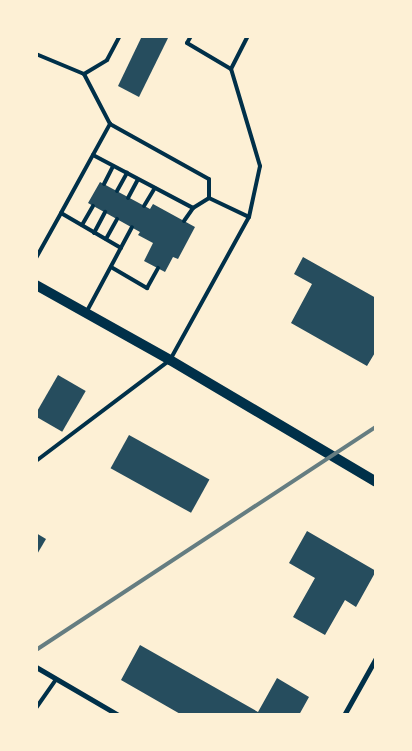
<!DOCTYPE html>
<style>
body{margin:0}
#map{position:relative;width:412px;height:751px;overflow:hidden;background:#fdf0d5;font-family:"Alegreya Sans",sans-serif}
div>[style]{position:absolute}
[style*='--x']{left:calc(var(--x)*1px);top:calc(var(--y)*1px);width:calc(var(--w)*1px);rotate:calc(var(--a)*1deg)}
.building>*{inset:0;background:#264d5e;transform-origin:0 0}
.service>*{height:4px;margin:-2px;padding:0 2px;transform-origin:2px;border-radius:2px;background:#003049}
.minor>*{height:5px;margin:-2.5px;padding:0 2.5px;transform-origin:2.5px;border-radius:2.5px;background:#003049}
.secondary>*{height:10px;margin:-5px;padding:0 5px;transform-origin:5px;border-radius:5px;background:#003049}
.rail>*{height:4px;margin:-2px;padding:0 2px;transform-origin:2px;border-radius:2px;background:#657d81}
span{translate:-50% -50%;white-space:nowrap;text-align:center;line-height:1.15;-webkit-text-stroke:5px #fdf0d5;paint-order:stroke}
.frame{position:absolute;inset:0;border:38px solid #fdf0d5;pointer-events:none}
</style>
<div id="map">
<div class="building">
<div style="clip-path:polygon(142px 36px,169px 36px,139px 97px,118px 86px)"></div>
<div style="clip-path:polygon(100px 182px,150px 209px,153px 204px,195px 227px,178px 259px,173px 257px,165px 272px,144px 261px,153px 243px,138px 235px,140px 232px,88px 203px)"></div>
<div style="clip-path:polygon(303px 257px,376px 298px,376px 351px,367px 366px,291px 323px,312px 284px,294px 274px)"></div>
<div style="left:58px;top:375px;width:32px;height:47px;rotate:30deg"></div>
<div style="left:129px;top:435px;width:92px;height:38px;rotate:29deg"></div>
<div style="clip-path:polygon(307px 531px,376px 571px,356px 607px,345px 600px,325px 635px,293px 617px,315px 578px,289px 563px)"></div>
<div style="clip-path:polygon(36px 533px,46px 539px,36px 556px)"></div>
<div style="clip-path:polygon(140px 645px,258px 712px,277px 678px,309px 697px,299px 715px,182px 715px,121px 680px)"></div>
</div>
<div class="service">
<div style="--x:191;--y:36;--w:8;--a:120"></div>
<div style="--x:187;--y:43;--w:51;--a:30.6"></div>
<div style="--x:36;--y:54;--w:52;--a:22.6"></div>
<div style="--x:84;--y:74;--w:56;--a:62.5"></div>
<div style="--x:84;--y:74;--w:27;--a:-31"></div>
<div style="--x:107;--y:60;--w:27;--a:-62"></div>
<div style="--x:93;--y:155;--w:113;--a:27.9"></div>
<div style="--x:193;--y:208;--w:19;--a:-32"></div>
<div style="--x:104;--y:184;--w:20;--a:-63"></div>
<div style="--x:117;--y:191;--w:21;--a:-61"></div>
<div style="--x:128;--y:198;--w:21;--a:-62"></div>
<div style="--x:144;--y:206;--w:21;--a:-59"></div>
<div style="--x:184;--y:221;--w:16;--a:-55"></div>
<div style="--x:82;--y:225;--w:22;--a:-60"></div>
<div style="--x:94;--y:233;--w:24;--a:-62"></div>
<div style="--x:106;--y:239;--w:23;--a:-61"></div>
<div style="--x:121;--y:248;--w:69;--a:-149.7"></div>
<div style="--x:61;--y:213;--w:102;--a:-61.2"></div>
<div style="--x:110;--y:124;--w:113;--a:29.1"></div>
<div style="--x:209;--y:179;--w:19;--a:90"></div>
<div style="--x:209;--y:198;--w:44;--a:25.4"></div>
<div style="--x:36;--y:258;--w:51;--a:-60.9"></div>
<div style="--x:111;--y:267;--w:42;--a:30.3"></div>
<div style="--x:147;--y:288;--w:23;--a:-61"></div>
<div style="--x:87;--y:311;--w:95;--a:-61.8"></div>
<div style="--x:36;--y:461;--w:168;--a:-37"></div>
<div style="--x:170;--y:360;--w:163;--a:-61.1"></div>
<div style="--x:249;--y:217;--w:52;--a:-77.8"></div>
<div style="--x:260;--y:166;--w:101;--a:-106.6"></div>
<div style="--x:231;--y:69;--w:37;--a:-63"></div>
<div style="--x:36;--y:708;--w:35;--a:-55"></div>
</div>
<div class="minor">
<div style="--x:36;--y:667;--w:95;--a:30.3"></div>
<div style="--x:344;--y:715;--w:65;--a:-60.7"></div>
</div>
<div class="secondary">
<div style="--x:36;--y:285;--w:154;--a:29.2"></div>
<div style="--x:170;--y:360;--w:239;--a:30.6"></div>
</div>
<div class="rail">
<div style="--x:36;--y:650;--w:407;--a:-33.3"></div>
</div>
<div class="frame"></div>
</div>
